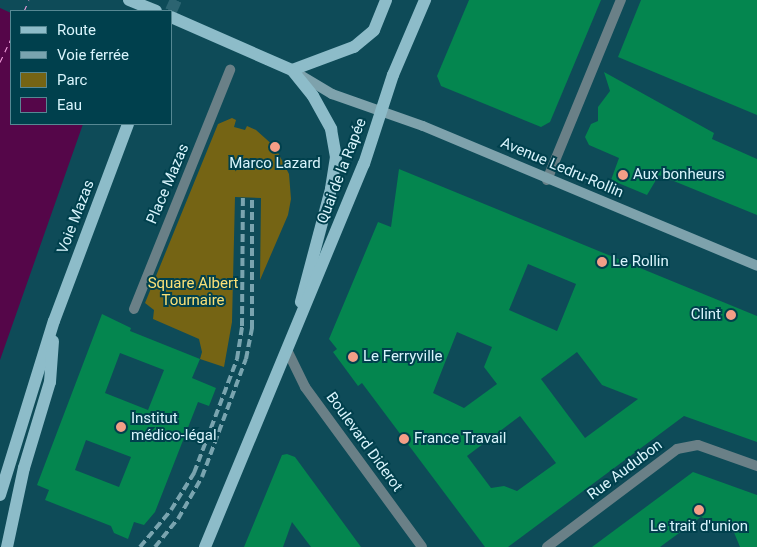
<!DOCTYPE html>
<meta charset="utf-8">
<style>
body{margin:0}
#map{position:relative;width:757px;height:547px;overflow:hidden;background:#0e4b58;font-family:Roboto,sans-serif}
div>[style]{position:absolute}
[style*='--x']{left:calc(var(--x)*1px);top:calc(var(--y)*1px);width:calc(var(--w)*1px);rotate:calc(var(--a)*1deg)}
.green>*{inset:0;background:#756414}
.water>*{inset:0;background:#550649}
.pier>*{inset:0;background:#0e4b58}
.ferry>*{height:1px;margin-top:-0.5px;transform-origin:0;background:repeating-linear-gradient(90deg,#f6a1e1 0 6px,transparent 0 11px)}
.building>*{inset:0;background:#04864f}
.primary-tunnel>*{height:12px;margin-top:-6px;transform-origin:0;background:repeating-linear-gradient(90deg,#2c6471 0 12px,transparent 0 18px)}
.street>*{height:10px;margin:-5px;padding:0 5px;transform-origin:5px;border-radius:5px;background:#6a8087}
.secondary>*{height:10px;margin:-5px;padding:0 5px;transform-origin:5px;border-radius:5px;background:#7ea2ac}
.primary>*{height:12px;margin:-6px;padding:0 6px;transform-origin:6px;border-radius:6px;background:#8dbcc9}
.rail>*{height:4px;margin-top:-2px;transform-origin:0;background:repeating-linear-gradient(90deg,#79a4af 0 8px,transparent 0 12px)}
.dots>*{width:14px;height:14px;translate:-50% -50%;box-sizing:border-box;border:2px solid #00404d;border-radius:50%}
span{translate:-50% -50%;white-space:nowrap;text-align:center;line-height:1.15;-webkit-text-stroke:4px #00404d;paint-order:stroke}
.poi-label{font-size:15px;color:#d8f4fc}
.left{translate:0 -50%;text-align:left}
.right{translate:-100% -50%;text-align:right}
.street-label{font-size:15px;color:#d8f4fc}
.park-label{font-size:15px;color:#fae177}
.legend{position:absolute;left:10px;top:10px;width:162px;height:115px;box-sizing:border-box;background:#00404d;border:1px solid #568893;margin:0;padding:6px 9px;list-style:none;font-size:15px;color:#d8f4fc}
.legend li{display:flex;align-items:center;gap:10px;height:25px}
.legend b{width:25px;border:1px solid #568893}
</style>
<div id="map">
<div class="green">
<div style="clip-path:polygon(232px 118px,236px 120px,234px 127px,245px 130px,247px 126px,256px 130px,275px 147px,289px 174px,291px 199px,288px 215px,260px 280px,261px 198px,235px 197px,232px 322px,224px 367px,200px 359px,202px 352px,199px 339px,153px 319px,154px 310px,145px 303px,218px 124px)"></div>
</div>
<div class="water">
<div style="clip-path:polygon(0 0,11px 11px,11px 124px,83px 124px,0 360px)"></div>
</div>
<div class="pier">
<div style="clip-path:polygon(0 0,133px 0,128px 11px,11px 13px,0 8px)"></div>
</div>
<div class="ferry">
<div style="--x:24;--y:11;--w:12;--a:-66"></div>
<div style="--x:0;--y:62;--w:26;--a:-65"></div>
</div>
<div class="building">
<div style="clip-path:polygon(469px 0,601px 0,550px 122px,541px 127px,441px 86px,437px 76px)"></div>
<div style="clip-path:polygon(641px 0,757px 0,757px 115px,618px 57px)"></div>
<div style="clip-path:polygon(604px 72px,714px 133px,712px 139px,757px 159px,757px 215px,659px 175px,647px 195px,611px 180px,619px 158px,589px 145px,585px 137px,591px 124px,598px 121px,598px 107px,610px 91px)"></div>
<div style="clip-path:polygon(evenodd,399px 169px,757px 316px,757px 442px,684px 416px,508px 547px,485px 547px,362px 383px,358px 386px,333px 352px,337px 349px,329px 339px,378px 222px,391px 227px,399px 169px,528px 264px,576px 284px,557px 331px,509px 310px,528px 264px,399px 169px,457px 332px,492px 347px,484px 367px,497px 384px,464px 408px,433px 393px,457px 332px,399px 169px,577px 352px,602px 385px,638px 399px,585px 438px,541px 379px,577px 352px,399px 169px,520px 416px,556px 463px,517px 491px,504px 486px,491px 488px,467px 456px,520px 416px)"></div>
<div style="clip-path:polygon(evenodd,102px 314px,131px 328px,130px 331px,200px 359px,192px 378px,216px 388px,209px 406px,198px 402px,155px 512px,144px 525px,134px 522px,128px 539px,114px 533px,111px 526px,45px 500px,49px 490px,37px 485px,102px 314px,120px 353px,164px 370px,148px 410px,105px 393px,120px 353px,102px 314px,86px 440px,131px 457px,119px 487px,75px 470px,86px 440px)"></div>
<div style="clip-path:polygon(287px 454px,295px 457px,361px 547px,311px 547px,292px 522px,283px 547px,244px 547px,282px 455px)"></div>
<div style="clip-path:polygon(693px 472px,757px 495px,757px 547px,740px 547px,733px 530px,701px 517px,660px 547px,592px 547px)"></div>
</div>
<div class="primary-tunnel">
<div style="--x:171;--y:11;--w:12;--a:-66"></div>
</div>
<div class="street">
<div style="--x:547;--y:180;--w:195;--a:-67.7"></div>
<div style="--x:134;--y:309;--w:258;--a:-68.1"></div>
<div style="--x:288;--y:352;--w:39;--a:64"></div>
<div style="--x:305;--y:387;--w:198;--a:53.8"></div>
<div style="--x:547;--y:547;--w:163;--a:-37"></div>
<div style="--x:677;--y:449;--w:21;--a:-11"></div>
<div style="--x:698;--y:445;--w:63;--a:19.6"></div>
</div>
<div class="secondary">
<div style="--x:297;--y:73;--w:41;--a:31"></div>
<div style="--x:332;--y:94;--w:96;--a:19.4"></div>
<div style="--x:423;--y:126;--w:362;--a:22.7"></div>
</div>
<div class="primary">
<div style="--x:129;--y:0;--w:29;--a:22"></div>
<div style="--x:171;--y:17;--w:132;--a:23.7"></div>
<div style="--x:292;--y:70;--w:66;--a:-20.4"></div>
<div style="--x:354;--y:47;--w:26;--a:-40"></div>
<div style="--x:374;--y:30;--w:32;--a:-68"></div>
<div style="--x:292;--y:70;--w:33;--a:51"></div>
<div style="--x:313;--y:96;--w:38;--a:61"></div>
<div style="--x:331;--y:129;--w:28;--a:80"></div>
<div style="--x:336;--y:157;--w:32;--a:99"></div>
<div style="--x:331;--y:189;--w:117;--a:104.9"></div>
<div style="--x:0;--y:495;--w:182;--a:-72.8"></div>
<div style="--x:54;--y:321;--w:210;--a:-69.4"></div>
<div style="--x:7;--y:547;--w:81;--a:-77.9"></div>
<div style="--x:24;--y:468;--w:90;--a:-73.2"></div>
<div style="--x:50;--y:382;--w:41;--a:-85.8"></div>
<div style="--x:205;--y:547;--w:415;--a:-67.5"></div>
<div style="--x:364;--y:164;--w:94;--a:-72"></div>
<div style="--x:393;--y:75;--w:82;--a:-66.9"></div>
</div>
<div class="rail">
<div style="--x:140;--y:547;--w:48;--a:-50"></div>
<div style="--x:171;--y:510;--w:44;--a:-58.1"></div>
<div style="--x:194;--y:473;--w:122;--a:-69.3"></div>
<div style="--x:237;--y:359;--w:33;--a:-81"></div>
<div style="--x:242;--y:326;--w:129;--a:-89.6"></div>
<div style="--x:155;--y:547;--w:36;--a:-51"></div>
<div style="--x:178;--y:519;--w:48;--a:-60.3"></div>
<div style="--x:202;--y:477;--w:126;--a:-69.6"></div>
<div style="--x:246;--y:359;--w:32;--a:-79"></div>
<div style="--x:252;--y:328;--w:130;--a:-90"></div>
</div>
<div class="dots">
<div style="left:275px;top:147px;background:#f49e87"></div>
<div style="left:623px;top:175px;background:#f49e87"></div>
<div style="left:602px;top:262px;background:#f49e87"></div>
<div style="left:731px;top:315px;background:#f49e87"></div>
<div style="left:353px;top:357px;background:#f49e87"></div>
<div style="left:121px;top:427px;background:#f49e87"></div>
<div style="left:404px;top:439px;background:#f49e87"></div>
<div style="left:699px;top:510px;background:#f49e87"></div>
</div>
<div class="poi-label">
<span style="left:275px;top:164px">Marco Lazard</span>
<span class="left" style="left:633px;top:175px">Aux bonheurs</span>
<span class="left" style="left:612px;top:262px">Le Rollin</span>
<span class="right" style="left:721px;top:315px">Clint</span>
<span class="left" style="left:363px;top:357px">Le Ferryville</span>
<span class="left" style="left:131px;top:427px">Institut<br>médico-légal</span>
<span class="left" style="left:414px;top:439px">France Travail</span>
<span style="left:699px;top:527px">Le trait d'union</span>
</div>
<div class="street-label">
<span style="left:562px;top:168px;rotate:23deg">Avenue Ledru-Rollin</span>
<span style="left:342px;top:171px;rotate:-69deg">Quai de la Rapée</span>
<span style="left:168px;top:184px;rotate:-67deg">Place Mazas</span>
<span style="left:76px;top:217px;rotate:-69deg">Voie Mazas</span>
<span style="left:364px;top:442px;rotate:54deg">Boulevard Diderot</span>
<span style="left:625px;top:470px;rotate:-37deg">Rue Audubon</span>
</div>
<div class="park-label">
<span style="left:193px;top:292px">Square Albert<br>Tournaire</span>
</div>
<ul class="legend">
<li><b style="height:6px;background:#8dbcc9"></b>Route</li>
<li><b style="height:6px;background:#79a4af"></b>Voie ferrée</li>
<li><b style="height:14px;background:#756414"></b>Parc</li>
<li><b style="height:14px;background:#550649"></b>Eau</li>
</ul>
</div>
